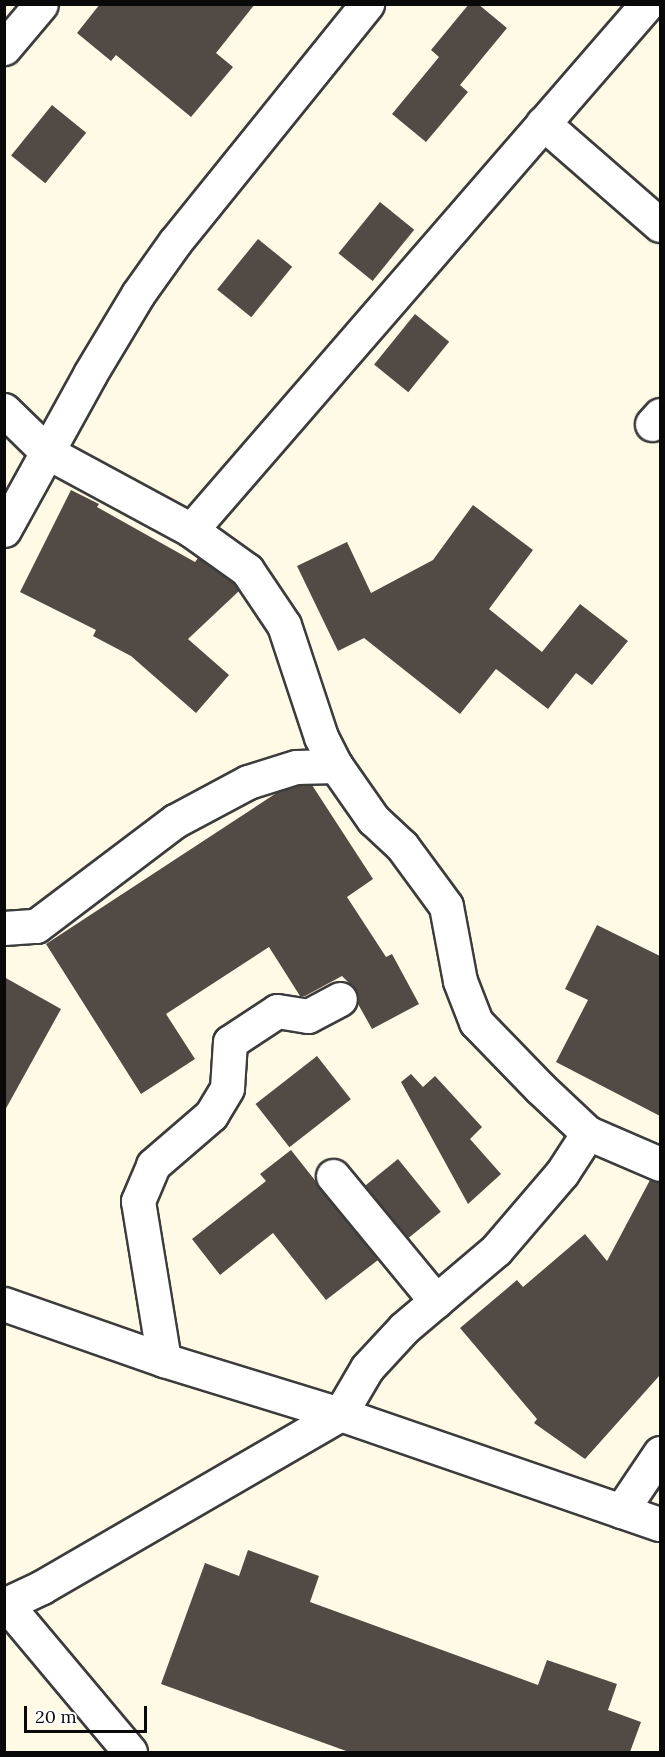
<!DOCTYPE html>
<style>
body{margin:0}
#map{position:relative;width:665px;height:1757px;overflow:hidden;background:#fffae6;font-family:Lora,serif}
div>[style]{position:absolute}
[style*='--x']{left:calc(var(--x)*1px);top:calc(var(--y)*1px);width:calc(var(--w)*1px);rotate:calc(var(--a)*1deg)}
.building>*{inset:0;background:#524a45;transform-origin:0 0}
.roads{filter:drop-shadow(2px 0 #3c3c3c) drop-shadow(-2px 0 #3c3c3c) drop-shadow(0 2px #3c3c3c) drop-shadow(0 -2px #3c3c3c)}
.minor>*{height:33px;margin:-16.5px;padding:0 16.5px;transform-origin:16.5px;border-radius:16.5px;background:#fff}
span{translate:-50% -50%;white-space:nowrap;text-align:center;line-height:1.15;-webkit-text-stroke:6px #fff;paint-order:stroke}
.frame{position:absolute;inset:0;border:6px solid #090909;pointer-events:none}
.scale{position:absolute;left:24px;top:1706px;width:123px;height:27px;box-sizing:border-box;border:3px solid #090909;border-top:0;padding-left:8px;font-size:18px;line-height:21px;white-space:nowrap;color:#090909;-webkit-text-stroke:4px #fff;paint-order:stroke}
</style>
<div id="map">
<div class="building">
<div style="clip-path:polygon(100px 4px,255px 4px,216px 53px,233px 67px,191px 117px,116px 55px,111px 61px,77px 33px)"></div>
<div style="clip-path:polygon(469px 4px,478px 4px,507px 28px,460px 85px,468px 92px,426px 142px,392px 114px,439px 57px,431px 50px)"></div>
<div style="left:52px;top:105px;width:44px;height:65px;rotate:39deg"></div>
<div style="left:380px;top:202px;width:44px;height:66px;rotate:39deg"></div>
<div style="left:258px;top:239px;width:44px;height:65px;rotate:39deg"></div>
<div style="left:415px;top:314px;width:44px;height:65px;rotate:39deg"></div>
<div style="clip-path:polygon(71px 490px,99px 504px,97px 507px,195px 562px,198px 558px,233px 583px,239px 591px,188px 639px,229px 675px,196px 713px,131px 656px,93px 636px,96px 630px,20px 592px)"></div>
<div style="clip-path:polygon(473px 505px,533px 550px,489px 609px,542px 652px,580px 604px,628px 641px,592px 685px,576px 673px,548px 709px,496px 669px,460px 714px,364px 638px,338px 651px,297px 566px,347px 542px,371px 593px,433px 560px)"></div>
<div style="clip-path:polygon(312px 785px,373px 879px,347px 897px,386px 957px,392px 954px,419px 1004px,372px 1029px,358px 1004px,356px 990px,342px 976px,305px 996px,300px 996px,269px 947px,166px 1014px,195px 1059px,141px 1094px,46px 944px,278px 792px,299px 786px)"></div>
<div style="clip-path:polygon(597px 925px,660px 956px,660px 1116px,556px 1062px,588px 1000px,565px 989px)"></div>
<div style="clip-path:polygon(4px 977px,61px 1009px,4px 1112px)"></div>
<div style="left:317px;top:1056px;width:55px;height:78px;rotate:52deg"></div>
<div style="clip-path:polygon(411px 1074px,423px 1087px,435px 1076px,482px 1127px,470px 1139px,501px 1174px,468px 1204px,401px 1082px)"></div>
<div style="clip-path:polygon(291px 1150px,378px 1260px,326px 1300px,273px 1233px,220px 1275px,192px 1239px,266px 1181px,260px 1174px)"></div>
<div style="left:398px;top:1159px;width:68px;height:42px;rotate:51deg"></div>
<div style="clip-path:polygon(650px 1180px,660px 1182px,660px 1375px,585px 1459px,534px 1423px,537px 1419px,460px 1328px,517px 1280px,523px 1287px,585px 1234px,607px 1261px)"></div>
<div style="clip-path:polygon(248px 1550px,319px 1576px,310px 1602px,538px 1685px,547px 1660px,617px 1684px,608px 1710px,641px 1722px,630px 1752px,349px 1752px,161px 1684px,205px 1563px,239px 1576px)"></div>
</div>
<div class="roads">
<div class="minor">
<div style="--x:4;--y:48;--w:57;--a:-49.9"></div>
<div style="--x:543;--y:123;--w:155;--a:41.1"></div>
<div style="--x:4;--y:410;--w:60;--a:44.3"></div>
<div style="--x:47;--y:452;--w:164;--a:28.4"></div>
<div style="--x:191;--y:530;--w:69;--a:35.5"></div>
<div style="--x:247;--y:570;--w:66;--a:56.1"></div>
<div style="--x:284;--y:625;--w:118;--a:71.7"></div>
<div style="--x:321;--y:737;--w:33;--a:63"></div>
<div style="--x:336;--y:766;--w:65;--a:55.1"></div>
<div style="--x:373;--y:819;--w:40;--a:43"></div>
<div style="--x:402;--y:846;--w:74;--a:53.7"></div>
<div style="--x:446;--y:906;--w:76;--a:79.4"></div>
<div style="--x:460;--y:981;--w:44;--a:68.7"></div>
<div style="--x:476;--y:1022;--w:92;--a:45.9"></div>
<div style="--x:540;--y:1088;--w:66;--a:43.2"></div>
<div style="--x:588;--y:1133;--w:78;--a:23.3"></div>
<div style="--x:652;--y:424;--w:12;--a:-48"></div>
<div style="--x:4;--y:530;--w:178;--a:-61.1"></div>
<div style="--x:90;--y:374;--w:93;--a:-59"></div>
<div style="--x:138;--y:294;--w:64;--a:-54.6"></div>
<div style="--x:175;--y:242;--w:306;--a:-51.1"></div>
<div style="--x:191;--y:530;--w:696;--a:-49.08"></div>
<div style="--x:4;--y:928;--w:32;--a:-4"></div>
<div style="--x:36;--y:926;--w:174;--a:-37.1"></div>
<div style="--x:175;--y:821;--w:83;--a:-28.1"></div>
<div style="--x:248;--y:782;--w:50;--a:-17.4"></div>
<div style="--x:296;--y:767;--w:40;--a:-1.4"></div>
<div style="--x:333;--y:1176;--w:162;--a:50.5"></div>
<div style="--x:4;--y:1304;--w:170;--a:19.3"></div>
<div style="--x:164;--y:1360;--w:184;--a:17.1"></div>
<div style="--x:340;--y:1414;--w:338;--a:19"></div>
<div style="--x:164;--y:1360;--w:161;--a:-99.3"></div>
<div style="--x:138;--y:1201;--w:39;--a:-67"></div>
<div style="--x:153;--y:1165;--w:77;--a:-40.8"></div>
<div style="--x:211;--y:1115;--w:31;--a:-59"></div>
<div style="--x:227;--y:1088;--w:46;--a:-86.3"></div>
<div style="--x:230;--y:1042;--w:56;--a:-33.4"></div>
<div style="--x:277;--y:1011;--w:31;--a:9"></div>
<div style="--x:308;--y:1016;--w:36;--a:-28"></div>
<div style="--x:621;--y:1511;--w:70;--a:-56.1"></div>
<div style="--x:6;--y:1604;--w:193;--a:50"></div>
<div style="--x:4;--y:1605;--w:42;--a:-25.3"></div>
<div style="--x:42;--y:1587;--w:345;--a:-30.1"></div>
<div style="--x:340;--y:1414;--w:53;--a:-59.6"></div>
<div style="--x:367;--y:1368;--w:54;--a:-47.2"></div>
<div style="--x:404;--y:1328;--w:121;--a:-40.3"></div>
<div style="--x:496;--y:1250;--w:101;--a:-49.4"></div>
<div style="--x:562;--y:1173;--w:48;--a:-57"></div>
</div>
</div>
<div class="frame"></div>
<div class="scale">20 m</div>
</div>
